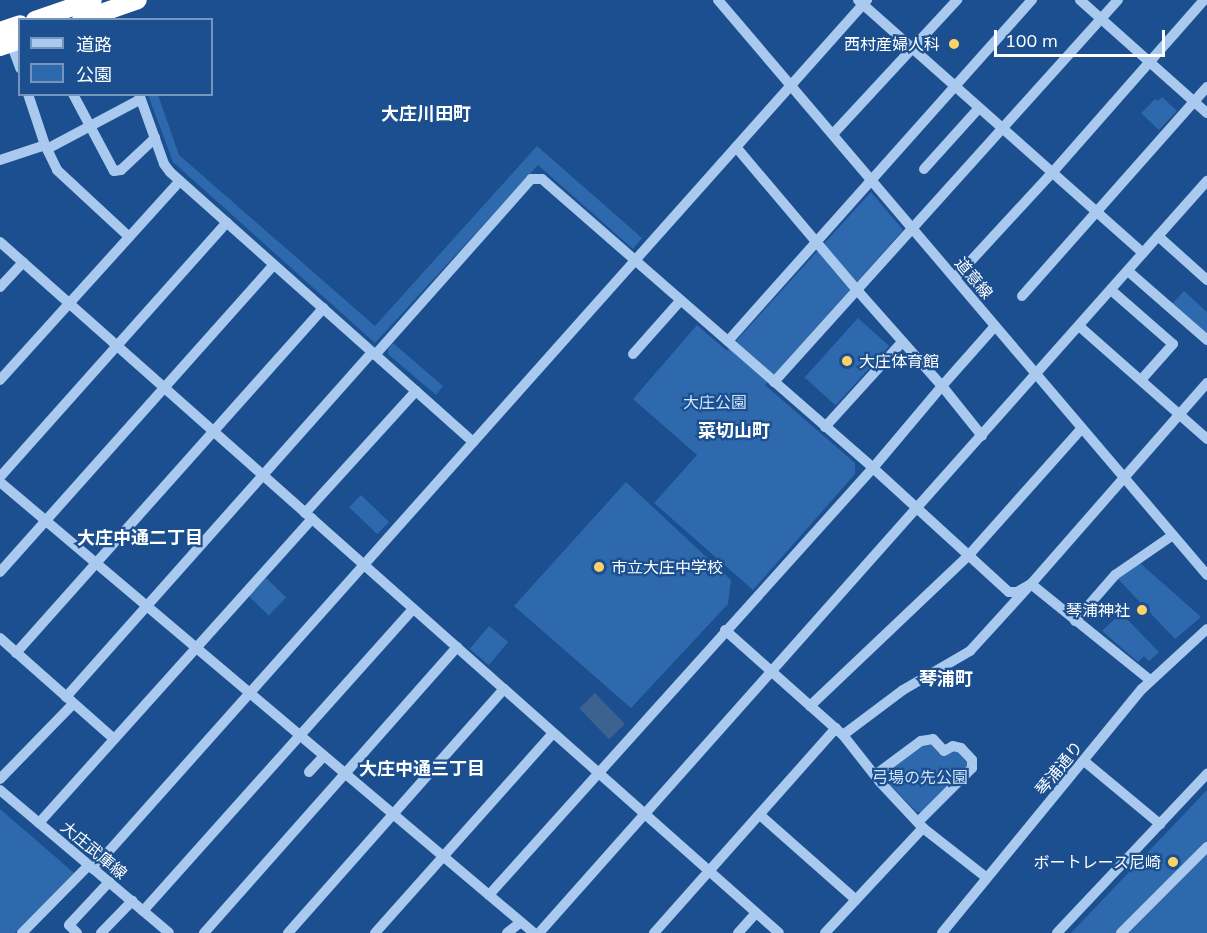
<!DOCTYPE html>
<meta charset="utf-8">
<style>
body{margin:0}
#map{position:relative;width:1207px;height:933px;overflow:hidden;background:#1b4f8f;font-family:Mulish,"Noto Sans JP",sans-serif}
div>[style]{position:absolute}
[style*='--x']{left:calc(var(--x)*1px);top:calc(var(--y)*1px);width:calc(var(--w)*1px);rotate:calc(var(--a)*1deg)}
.green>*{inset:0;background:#2e69ad;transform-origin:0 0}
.water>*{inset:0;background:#3c6290;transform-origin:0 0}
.minor>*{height:10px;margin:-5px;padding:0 5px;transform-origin:5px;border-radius:5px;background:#a9c9ee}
.highway>*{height:18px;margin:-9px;padding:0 9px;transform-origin:9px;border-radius:9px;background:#fff}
.dots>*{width:16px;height:16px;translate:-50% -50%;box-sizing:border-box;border:3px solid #1b4f8f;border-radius:50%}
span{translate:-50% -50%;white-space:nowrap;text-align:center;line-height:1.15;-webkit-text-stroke:4.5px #1b4f8f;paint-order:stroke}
.poi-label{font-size:16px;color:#fff}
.right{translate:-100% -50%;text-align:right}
.left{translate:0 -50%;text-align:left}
.street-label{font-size:16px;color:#fff}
.park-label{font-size:16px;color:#cfe3fa}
.neighbourhood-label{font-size:18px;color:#fff;font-weight:700}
.legend{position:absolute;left:18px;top:18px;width:195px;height:78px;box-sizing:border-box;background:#1b4f8f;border:2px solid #7695bc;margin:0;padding:8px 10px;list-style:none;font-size:18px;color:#fff}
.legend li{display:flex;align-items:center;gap:12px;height:30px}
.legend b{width:30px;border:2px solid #7695bc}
.scale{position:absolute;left:994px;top:30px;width:171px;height:27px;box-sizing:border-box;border:3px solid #fff;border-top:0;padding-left:8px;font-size:18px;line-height:21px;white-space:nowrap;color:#fff;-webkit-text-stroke:4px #1b4f8f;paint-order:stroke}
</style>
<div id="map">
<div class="green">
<div style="clip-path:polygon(148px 95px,158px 95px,179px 155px,375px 326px,537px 146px,642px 238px,633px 249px,538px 165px,375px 343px,173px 162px)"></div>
<div style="clip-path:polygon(1162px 97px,1177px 111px,1159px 130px,1141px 113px,1155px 99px,1158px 101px)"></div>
<div style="clip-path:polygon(871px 192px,903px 230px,765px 385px,855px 463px,855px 474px,753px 590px,654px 503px,697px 455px,633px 399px,697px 325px,727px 351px)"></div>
<div style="clip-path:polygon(1184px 291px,1207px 312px,1207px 335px,1172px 304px)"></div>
<div style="left:858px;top:318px;width:42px;height:80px;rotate:42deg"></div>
<div style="clip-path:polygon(393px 343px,443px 386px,436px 395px,388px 354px,388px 349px)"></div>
<div style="clip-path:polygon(626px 482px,731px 580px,728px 604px,631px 708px,514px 606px)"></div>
<div style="left:361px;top:495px;width:39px;height:17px;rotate:44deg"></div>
<div style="clip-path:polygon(1140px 563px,1201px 617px,1175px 639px,1118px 579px)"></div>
<div style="left:266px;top:578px;width:28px;height:25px;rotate:44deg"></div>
<div style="clip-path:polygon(1121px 613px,1159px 652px,1149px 661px,1144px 656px,1138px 662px,1102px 631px)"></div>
<div style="left:489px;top:626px;width:25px;height:30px;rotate:40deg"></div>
<div style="clip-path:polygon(922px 743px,958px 750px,967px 759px,967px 766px,924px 812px,917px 812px,882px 777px)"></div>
<div style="clip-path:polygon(1207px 790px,1207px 933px,1071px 933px)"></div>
<div style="clip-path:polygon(0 809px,74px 873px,15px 933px,0 933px)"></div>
</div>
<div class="water">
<div style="left:595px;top:693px;width:43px;height:22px;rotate:46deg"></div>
</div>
<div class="minor">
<div style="--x:718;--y:0;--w:755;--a:49.62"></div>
<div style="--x:858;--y:0;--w:381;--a:41.6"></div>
<div style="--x:1080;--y:0;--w:170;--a:41.7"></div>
<div style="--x:11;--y:43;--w:27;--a:70"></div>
<div style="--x:28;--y:94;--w:54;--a:71.6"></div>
<div style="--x:45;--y:145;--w:28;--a:64"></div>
<div style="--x:57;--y:170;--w:98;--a:42.9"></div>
<div style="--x:73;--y:94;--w:87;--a:62"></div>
<div style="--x:114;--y:171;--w:7;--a:-8"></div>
<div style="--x:121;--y:170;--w:47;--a:-43.3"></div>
<div style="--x:139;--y:94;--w:74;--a:70.3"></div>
<div style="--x:164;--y:164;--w:10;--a:53"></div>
<div style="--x:170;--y:172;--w:406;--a:41.7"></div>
<div style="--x:833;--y:134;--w:183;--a:-47.2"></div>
<div style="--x:736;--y:147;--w:187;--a:49.8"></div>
<div style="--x:857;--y:290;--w:128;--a:48.5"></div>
<div style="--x:942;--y:386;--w:80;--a:-48.5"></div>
<div style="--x:47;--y:149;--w:106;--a:-28"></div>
<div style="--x:0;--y:160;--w:47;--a:-18.4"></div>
<div style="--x:924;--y:169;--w:82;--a:-48"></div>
<div style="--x:1158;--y:236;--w:66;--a:41.9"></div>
<div style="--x:0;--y:242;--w:1041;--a:41.57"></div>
<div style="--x:1128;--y:271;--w:105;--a:41.1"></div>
<div style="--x:955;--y:278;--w:143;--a:-47.3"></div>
<div style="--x:1052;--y:173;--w:230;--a:-48.7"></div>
<div style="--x:0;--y:287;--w:34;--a:-47"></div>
<div style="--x:1111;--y:290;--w:82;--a:41.1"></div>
<div style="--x:1173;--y:344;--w:48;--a:131.6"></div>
<div style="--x:1022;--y:296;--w:279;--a:-48.5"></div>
<div style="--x:1079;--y:326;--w:171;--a:41.4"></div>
<div style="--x:728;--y:341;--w:457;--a:-48.3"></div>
<div style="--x:633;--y:354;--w:72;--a:-48.4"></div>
<div style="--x:375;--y:355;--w:235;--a:-48.4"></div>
<div style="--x:531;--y:179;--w:11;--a:0"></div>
<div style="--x:542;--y:179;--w:439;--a:41.1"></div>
<div style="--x:873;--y:468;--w:184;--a:42.4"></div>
<div style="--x:1009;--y:592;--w:8;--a:0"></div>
<div style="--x:1017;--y:592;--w:16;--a:-30"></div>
<div style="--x:1031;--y:584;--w:267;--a:-48.8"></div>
<div style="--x:0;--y:380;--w:268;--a:-47.9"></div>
<div style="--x:774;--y:382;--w:514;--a:-48"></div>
<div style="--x:825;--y:427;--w:115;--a:-47.8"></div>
<div style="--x:0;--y:477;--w:341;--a:-48.3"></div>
<div style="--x:0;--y:482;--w:699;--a:40.18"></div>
<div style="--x:305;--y:513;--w:165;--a:-47.7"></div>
<div style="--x:0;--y:572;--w:411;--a:-48.3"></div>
<div style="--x:1075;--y:621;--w:61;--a:-49"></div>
<div style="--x:1115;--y:575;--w:70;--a:-34.6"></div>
<div style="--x:725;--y:630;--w:158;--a:41.7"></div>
<div style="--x:843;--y:735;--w:60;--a:51.8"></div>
<div style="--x:880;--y:782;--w:63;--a:46.9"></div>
<div style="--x:923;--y:828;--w:81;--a:38"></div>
<div style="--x:0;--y:638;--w:152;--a:41.5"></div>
<div style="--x:16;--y:653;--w:462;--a:-48.3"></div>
<div style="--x:66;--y:697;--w:461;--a:-48.4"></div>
<div style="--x:810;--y:706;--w:218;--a:-43.5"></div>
<div style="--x:968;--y:556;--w:171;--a:-48.3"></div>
<div style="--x:843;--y:735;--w:75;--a:-36.9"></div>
<div style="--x:903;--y:690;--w:78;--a:-30.2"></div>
<div style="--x:970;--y:651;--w:91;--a:-47.7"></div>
<div style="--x:1031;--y:584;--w:153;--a:38.9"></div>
<div style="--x:1084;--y:761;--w:99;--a:39.7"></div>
<div style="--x:309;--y:772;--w:22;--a:-47"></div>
<div style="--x:875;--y:775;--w:57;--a:-36.5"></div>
<div style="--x:921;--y:741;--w:12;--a:-9"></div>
<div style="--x:933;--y:739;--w:16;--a:47"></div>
<div style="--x:944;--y:751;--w:10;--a:-29"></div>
<div style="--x:953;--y:746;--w:8;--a:14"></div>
<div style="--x:961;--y:748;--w:16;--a:47"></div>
<div style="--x:972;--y:760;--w:8;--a:90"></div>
<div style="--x:972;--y:768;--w:76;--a:135"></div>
<div style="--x:0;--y:779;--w:105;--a:-45.8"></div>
<div style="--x:0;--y:790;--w:221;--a:40.2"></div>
<div style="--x:760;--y:815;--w:128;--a:41.5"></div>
<div style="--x:39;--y:823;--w:409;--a:-48.1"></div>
<div style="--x:93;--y:869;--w:1164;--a:-48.31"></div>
<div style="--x:489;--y:895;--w:574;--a:-48.04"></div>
<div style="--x:873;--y:468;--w:107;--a:-49.9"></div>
<div style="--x:942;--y:386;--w:64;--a:51.3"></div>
<div style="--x:143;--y:911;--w:405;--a:-48.2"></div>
<div style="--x:22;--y:933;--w:95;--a:-45.4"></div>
<div style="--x:77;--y:933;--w:11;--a:-135"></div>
<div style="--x:69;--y:925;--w:59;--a:-47.1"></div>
<div style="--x:101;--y:933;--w:45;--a:-45.9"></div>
<div style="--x:204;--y:933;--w:382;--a:-48.5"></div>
<div style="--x:288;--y:933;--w:326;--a:-48.5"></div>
<div style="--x:375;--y:933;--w:268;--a:-48.3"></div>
<div style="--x:507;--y:933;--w:16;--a:-38"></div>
<div style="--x:539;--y:933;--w:1006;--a:-48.39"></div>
<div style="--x:654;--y:933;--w:274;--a:-48.4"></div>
<div style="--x:738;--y:933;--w:27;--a:-48"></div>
<div style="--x:825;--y:933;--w:144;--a:-47"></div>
<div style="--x:942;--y:933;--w:315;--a:-50.7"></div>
<div style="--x:1142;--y:689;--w:88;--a:-42.7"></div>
<div style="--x:1057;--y:933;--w:219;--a:-46.7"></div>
<div style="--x:1121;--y:933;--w:122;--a:-45"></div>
</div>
<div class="highway">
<div style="--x:35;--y:20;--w:61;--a:-19"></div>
<div style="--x:81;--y:20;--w:60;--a:-19.3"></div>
<div style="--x:0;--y:31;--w:21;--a:-19"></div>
<div style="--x:0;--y:47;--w:21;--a:-19"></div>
</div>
<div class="dots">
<div style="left:954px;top:44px;background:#ffd166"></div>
<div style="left:847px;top:361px;background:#ffd166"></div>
<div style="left:599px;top:567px;background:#ffd166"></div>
<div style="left:1142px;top:610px;background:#ffd166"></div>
<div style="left:1173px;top:862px;background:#ffd166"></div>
</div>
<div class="poi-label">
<span class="right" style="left:940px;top:44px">西村産婦人科</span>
<span class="left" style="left:859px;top:361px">大庄体育館</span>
<span class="left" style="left:611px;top:567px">市立大庄中学校</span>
<span class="right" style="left:1130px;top:610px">琴浦神社</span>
<span class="right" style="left:1161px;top:862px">ボートレース尼崎</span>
</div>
<div class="street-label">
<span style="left:974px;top:278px;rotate:50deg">道意線</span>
<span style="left:1059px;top:768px;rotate:-51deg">琴浦通り</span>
<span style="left:94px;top:850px;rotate:40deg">大庄武庫線</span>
</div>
<div class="park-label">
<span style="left:715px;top:402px">大庄公園</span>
<span style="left:920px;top:777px">弓場の先公園</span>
</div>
<div class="neighbourhood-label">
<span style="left:426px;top:114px">大庄川田町</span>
<span style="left:734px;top:431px">菜切山町</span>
<span style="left:140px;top:538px">大庄中通二丁目</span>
<span style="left:946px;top:679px">琴浦町</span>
<span style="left:422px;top:769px">大庄中通三丁目</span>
</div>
<ul class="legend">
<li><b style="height:8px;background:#a9c9ee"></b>道路</li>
<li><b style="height:16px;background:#2e69ad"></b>公園</li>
</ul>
<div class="scale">100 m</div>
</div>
